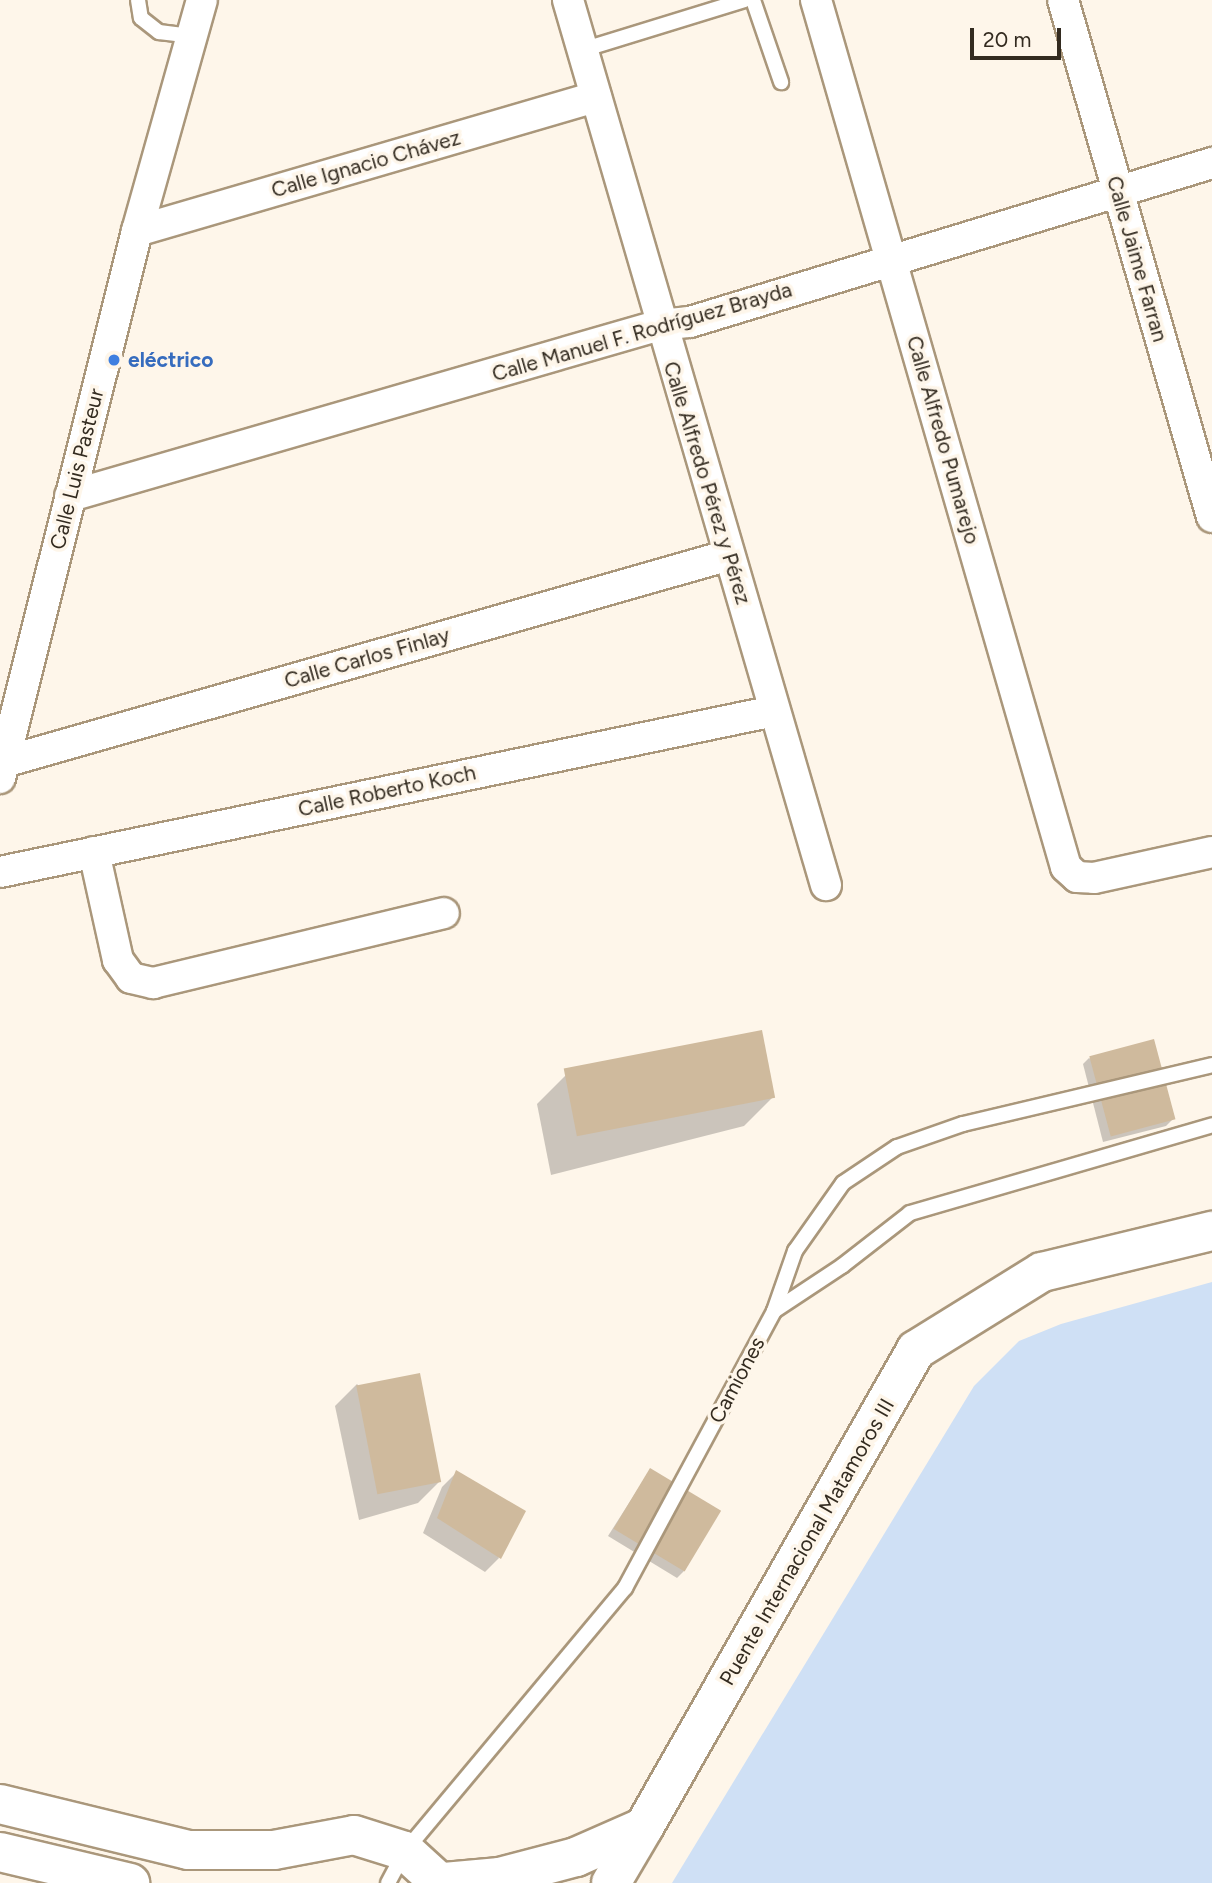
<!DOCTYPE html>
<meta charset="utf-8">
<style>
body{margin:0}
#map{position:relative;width:1212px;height:1883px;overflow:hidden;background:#fef6ea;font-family:Figtree,sans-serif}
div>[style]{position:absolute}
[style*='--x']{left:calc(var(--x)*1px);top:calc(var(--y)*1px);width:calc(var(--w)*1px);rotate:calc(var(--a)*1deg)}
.water>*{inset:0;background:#cfe0f5}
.shadow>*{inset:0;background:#0003}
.building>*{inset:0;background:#cfba9d;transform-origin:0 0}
.roads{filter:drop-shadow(2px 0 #aa977b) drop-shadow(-2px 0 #aa977b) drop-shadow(0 2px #aa977b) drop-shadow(0 -2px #aa977b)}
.lane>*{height:14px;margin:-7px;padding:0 7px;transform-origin:7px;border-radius:7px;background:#fff}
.street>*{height:30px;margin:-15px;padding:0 15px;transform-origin:15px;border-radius:15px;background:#fff}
.secondary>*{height:38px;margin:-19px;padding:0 19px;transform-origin:19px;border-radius:19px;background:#fff}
.highway>*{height:38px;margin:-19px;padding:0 19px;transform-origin:19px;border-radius:19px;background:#fff}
.dots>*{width:19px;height:19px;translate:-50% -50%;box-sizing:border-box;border:4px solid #fef6ea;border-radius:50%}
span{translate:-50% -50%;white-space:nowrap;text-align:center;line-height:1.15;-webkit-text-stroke:7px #fef6ea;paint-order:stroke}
.street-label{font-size:21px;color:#332b20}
.shop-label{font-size:21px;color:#366cbe;font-weight:700}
.left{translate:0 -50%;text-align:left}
.scale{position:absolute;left:970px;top:28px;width:91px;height:32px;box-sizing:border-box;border:4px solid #332b20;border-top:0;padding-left:9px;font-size:21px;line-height:24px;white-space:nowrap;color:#332b20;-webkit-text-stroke:5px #fef6ea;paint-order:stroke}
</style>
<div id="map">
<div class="water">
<div style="clip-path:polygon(1212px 1282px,1212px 1883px,672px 1883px,974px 1386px,1019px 1341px,1061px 1324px)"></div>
</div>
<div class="shadow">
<div style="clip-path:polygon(1089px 1058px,1173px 1119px,1166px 1126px,1103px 1142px,1083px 1064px)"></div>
<div style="clip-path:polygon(566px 1075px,773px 1097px,744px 1126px,551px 1175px,537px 1104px)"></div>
<div style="clip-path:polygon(357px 1384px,440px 1481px,418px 1503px,359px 1520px,335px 1406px)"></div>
<div style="clip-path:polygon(650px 1470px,684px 1571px,677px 1578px,608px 1536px)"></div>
<div style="clip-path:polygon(457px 1472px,499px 1558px,485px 1572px,423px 1533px,442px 1487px)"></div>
</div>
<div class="building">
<div style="left:762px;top:1030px;width:69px;height:202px;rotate:79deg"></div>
<div style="left:1154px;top:1039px;width:83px;height:67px;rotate:75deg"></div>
<div style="left:420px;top:1373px;width:111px;height:65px;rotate:79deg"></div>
<div style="left:650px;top:1468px;width:83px;height:71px;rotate:31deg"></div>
<div style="clip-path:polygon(456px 1470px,526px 1511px,501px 1559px,437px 1518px)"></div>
</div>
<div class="roads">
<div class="lane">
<div style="--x:138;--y:0;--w:18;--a:81"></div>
<div style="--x:141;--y:18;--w:23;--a:38"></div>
<div style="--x:159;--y:32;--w:34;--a:7"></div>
<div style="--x:753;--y:0;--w:87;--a:71.1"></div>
<div style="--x:582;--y:50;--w:170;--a:-17.1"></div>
<div style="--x:774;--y:1311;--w:82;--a:-33.5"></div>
<div style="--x:842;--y:1266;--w:86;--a:-37.9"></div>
<div style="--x:910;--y:1213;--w:315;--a:-16.2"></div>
<div style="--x:388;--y:1883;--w:36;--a:-62"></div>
<div style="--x:405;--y:1851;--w:343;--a:-50.1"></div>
<div style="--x:625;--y:1588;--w:315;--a:-61.7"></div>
<div style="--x:774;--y:1311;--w:64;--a:-70.7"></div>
<div style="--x:795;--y:1251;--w:83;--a:-54.8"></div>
<div style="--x:843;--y:1183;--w:65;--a:-33.7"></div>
<div style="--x:897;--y:1147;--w:70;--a:-19.2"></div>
<div style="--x:963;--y:1124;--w:256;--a:-13.3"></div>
</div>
<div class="street">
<div style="--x:568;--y:0;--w:922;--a:73.75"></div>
<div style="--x:816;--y:0;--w:902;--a:73.92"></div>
<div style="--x:1066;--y:867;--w:15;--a:42"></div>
<div style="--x:1077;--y:877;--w:17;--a:3"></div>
<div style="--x:1094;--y:878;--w:121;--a:-12.4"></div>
<div style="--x:1063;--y:0;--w:538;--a:73.92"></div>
<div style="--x:137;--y:231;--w:478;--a:-16.3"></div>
<div style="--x:70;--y:496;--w:614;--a:-16.16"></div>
<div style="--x:660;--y:325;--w:30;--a:-6"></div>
<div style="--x:690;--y:322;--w:546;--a:-16.94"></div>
<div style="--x:4;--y:762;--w:754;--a:-15.93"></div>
<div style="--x:0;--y:778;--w:564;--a:-75.94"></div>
<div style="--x:137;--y:231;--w:240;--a:-74.3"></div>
<div style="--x:94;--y:852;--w:111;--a:77.5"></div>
<div style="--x:118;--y:960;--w:22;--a:54"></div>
<div style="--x:131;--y:978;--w:23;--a:13"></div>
<div style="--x:153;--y:983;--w:299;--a:-13.5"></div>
<div style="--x:0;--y:872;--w:791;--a:-11.75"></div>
</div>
<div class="secondary">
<div style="--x:0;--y:1804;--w:194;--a:13.7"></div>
<div style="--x:188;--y:1850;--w:86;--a:0"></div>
<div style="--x:274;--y:1850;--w:81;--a:-10.6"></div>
<div style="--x:354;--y:1835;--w:53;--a:17.4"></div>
<div style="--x:405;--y:1851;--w:46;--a:42.4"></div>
</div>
<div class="highway">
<div style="--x:0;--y:1852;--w:134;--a:13.4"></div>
<div style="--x:433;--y:1883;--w:67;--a:-5.1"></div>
<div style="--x:500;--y:1877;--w:79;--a:-14.7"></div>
<div style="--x:576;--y:1857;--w:74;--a:-23.8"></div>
<div style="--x:644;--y:1827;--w:549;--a:-60.31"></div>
<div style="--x:916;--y:1350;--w:148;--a:-31.8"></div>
<div style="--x:1042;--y:1272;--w:175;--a:-13.6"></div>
<div style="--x:611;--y:1883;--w:65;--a:-59.5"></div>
</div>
</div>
<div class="dots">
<div style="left:114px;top:360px;background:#3f7fe0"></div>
</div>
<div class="street-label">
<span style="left:366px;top:164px;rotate:-16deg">Calle Ignacio Chávez</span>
<span style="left:1137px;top:259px;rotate:74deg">Calle Jaime Farran</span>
<span style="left:642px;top:332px;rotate:-16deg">Calle Manuel F. Rodríguez Brayda</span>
<span style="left:943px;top:440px;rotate:74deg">Calle Alfredo Pumarejo</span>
<span style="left:77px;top:469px;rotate:-76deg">Calle Luis Pasteur</span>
<span style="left:707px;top:483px;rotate:73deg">Calle Alfredo Pérez y Pérez</span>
<span style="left:367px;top:658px;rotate:-16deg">Calle Carlos Finlay</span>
<span style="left:387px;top:791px;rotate:-12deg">Calle Roberto Koch</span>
<span style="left:737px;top:1380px;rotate:-62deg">Camiones</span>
<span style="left:807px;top:1542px;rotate:-60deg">Puente Internacional Matamoros III</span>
</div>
<div class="shop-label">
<span class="left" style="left:128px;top:360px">eléctrico</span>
</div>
<div class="scale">20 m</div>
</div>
